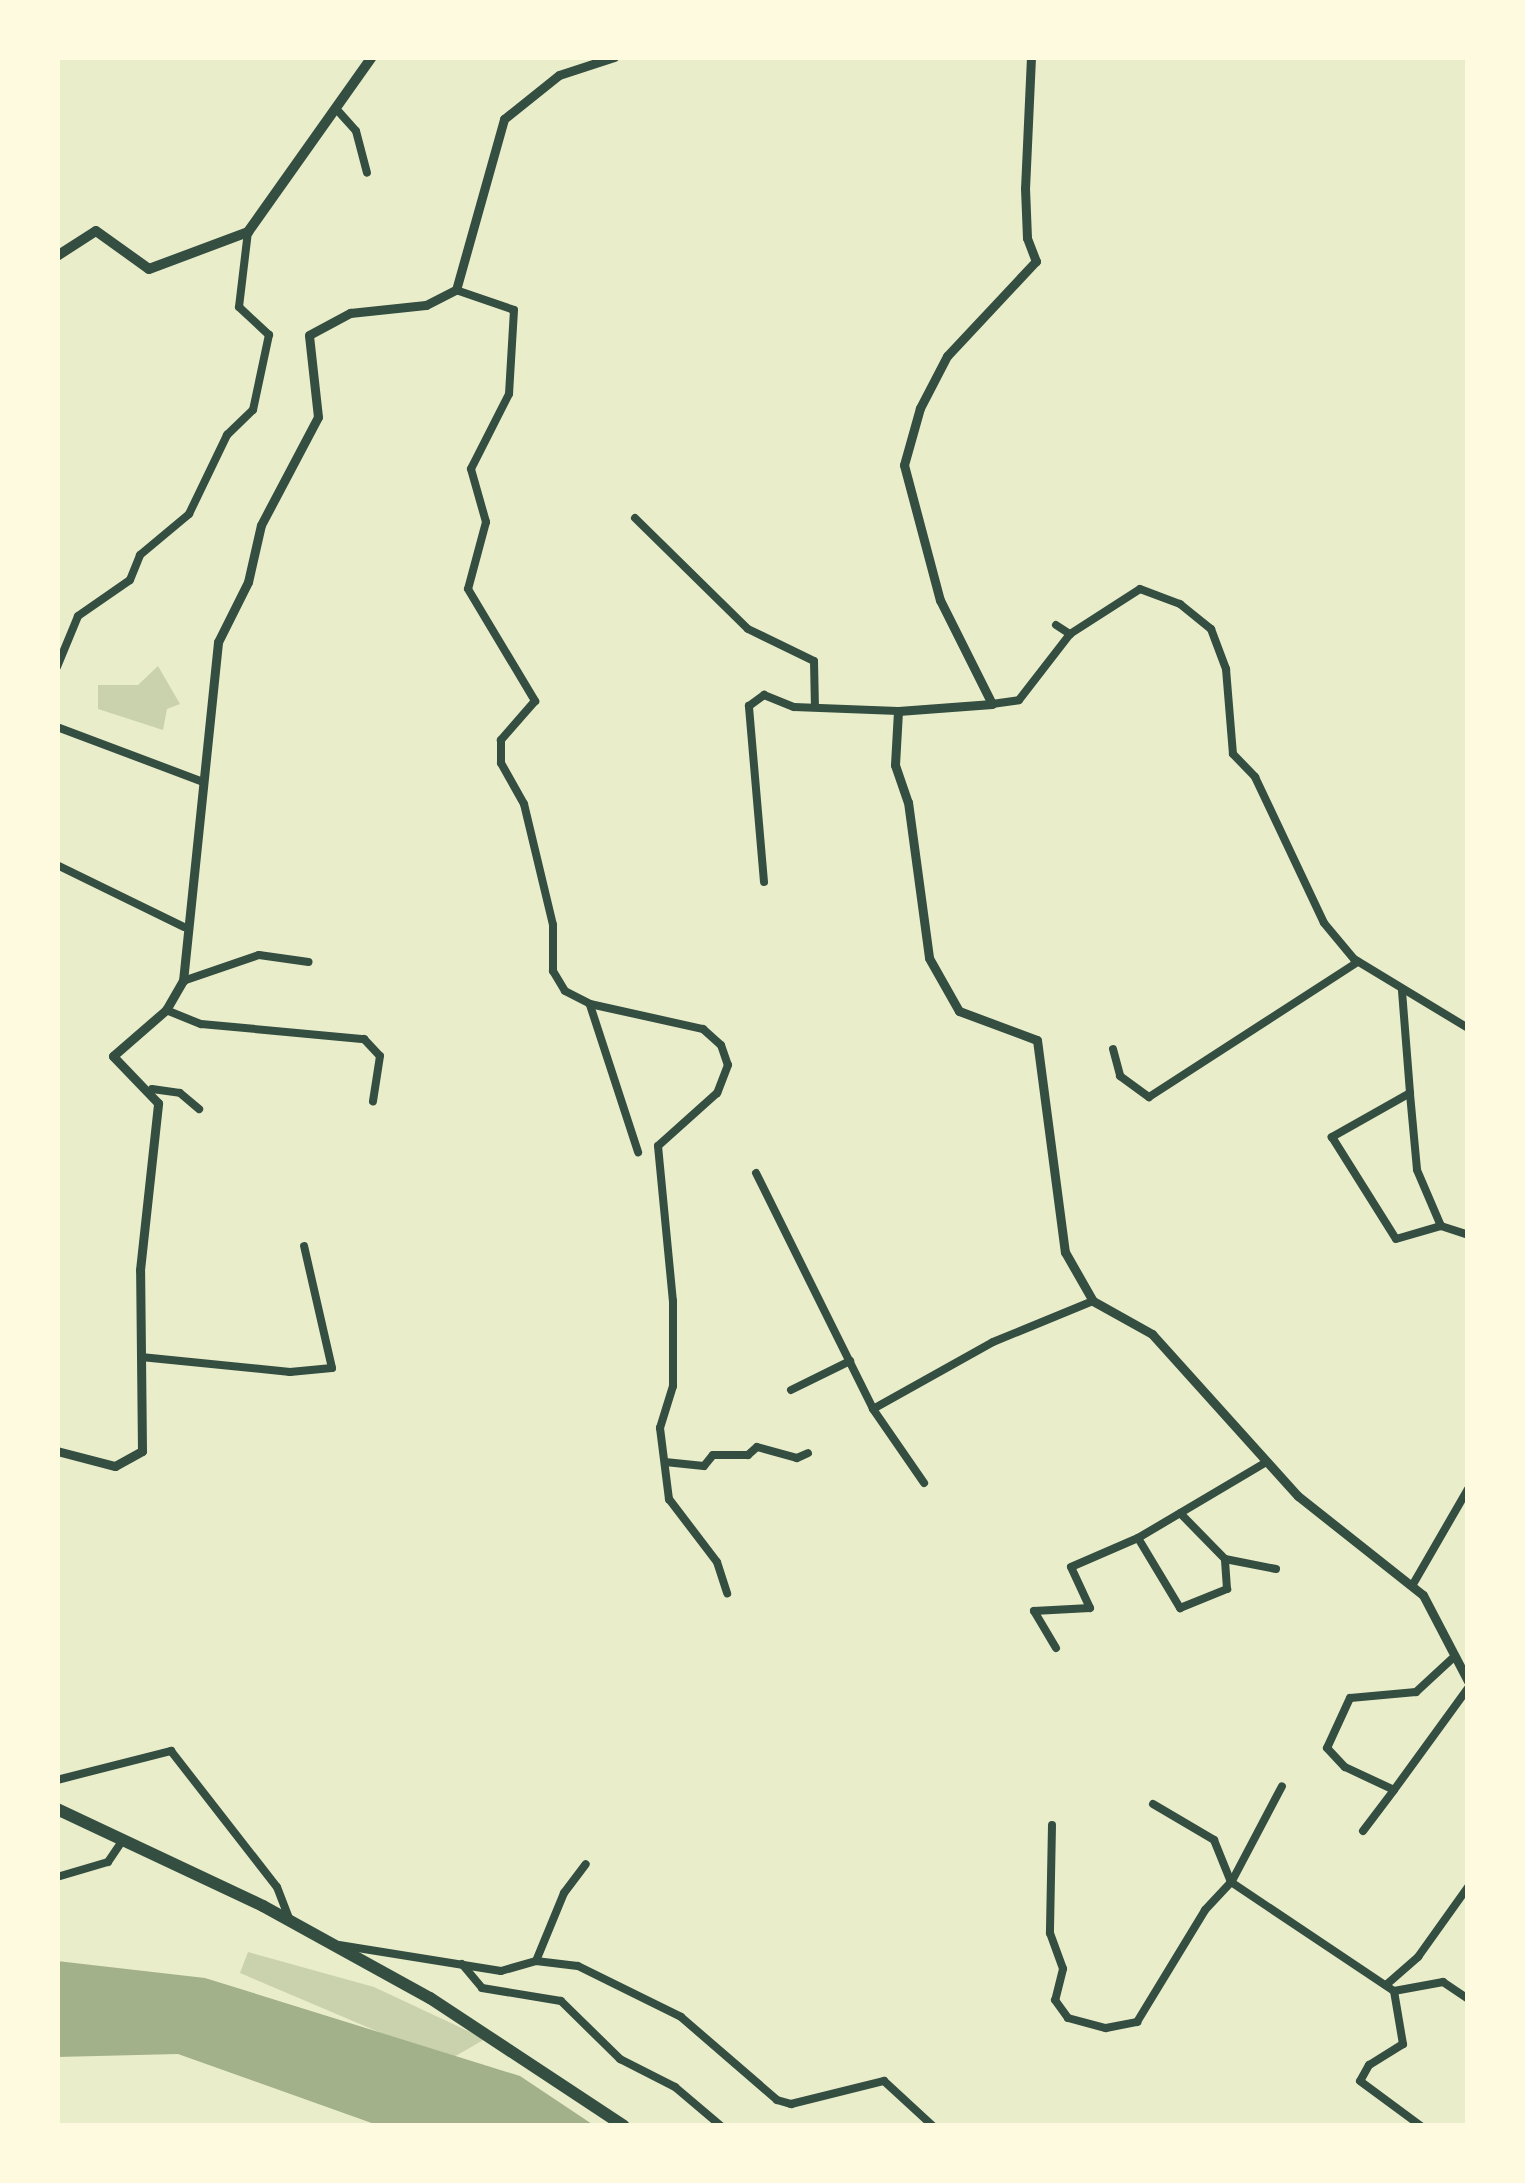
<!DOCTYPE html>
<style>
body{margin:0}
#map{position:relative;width:1525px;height:2183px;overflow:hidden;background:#e9edc9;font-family:Inter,sans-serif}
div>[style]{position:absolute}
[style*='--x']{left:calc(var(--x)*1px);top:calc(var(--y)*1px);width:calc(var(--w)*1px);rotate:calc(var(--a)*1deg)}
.green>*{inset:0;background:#cad2ad}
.water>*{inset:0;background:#a3b18a}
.minor>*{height:8px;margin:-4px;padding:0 4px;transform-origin:4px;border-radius:4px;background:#344e41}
.tertiary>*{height:9px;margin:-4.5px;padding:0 4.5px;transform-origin:4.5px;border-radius:4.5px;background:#344e41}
.secondary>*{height:10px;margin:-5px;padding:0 5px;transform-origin:5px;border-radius:5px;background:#344e41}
.primary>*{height:12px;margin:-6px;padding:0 6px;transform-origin:6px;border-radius:6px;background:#344e41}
span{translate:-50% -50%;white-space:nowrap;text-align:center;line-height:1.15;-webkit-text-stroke:12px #fefae0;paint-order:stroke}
.frame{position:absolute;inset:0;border:60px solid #fefae0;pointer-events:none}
</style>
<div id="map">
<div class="green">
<div style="clip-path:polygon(158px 666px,180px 704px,167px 709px,163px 730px,98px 709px,98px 685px,138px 685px)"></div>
<div style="clip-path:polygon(248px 1952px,374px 1987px,485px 2039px,447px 2061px,240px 1973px)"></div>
</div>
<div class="water">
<div style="clip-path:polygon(57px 1961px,205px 1978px,520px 2076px,595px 2126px,380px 2126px,178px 2054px,57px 2057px)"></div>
</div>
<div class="minor">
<div style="--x:339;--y:112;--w:25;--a:48"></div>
<div style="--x:356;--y:131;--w:43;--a:75.3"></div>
<div style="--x:456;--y:290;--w:61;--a:19"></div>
<div style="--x:514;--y:310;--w:84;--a:93.4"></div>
<div style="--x:509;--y:394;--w:84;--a:116.9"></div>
<div style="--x:471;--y:469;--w:55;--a:74.2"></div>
<div style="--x:486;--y:522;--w:69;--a:105"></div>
<div style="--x:468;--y:589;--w:131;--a:59.1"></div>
<div style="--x:535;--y:701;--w:52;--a:131.1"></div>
<div style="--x:501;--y:740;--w:23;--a:90"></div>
<div style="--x:501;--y:763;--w:47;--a:60.7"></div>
<div style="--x:524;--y:804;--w:124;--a:76.5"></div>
<div style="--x:553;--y:925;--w:46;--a:90"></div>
<div style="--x:553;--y:971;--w:23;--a:59"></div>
<div style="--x:565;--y:991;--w:28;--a:27"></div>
<div style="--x:590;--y:1004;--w:116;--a:12.5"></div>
<div style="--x:703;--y:1029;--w:24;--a:42"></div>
<div style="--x:721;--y:1045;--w:21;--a:71"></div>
<div style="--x:728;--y:1065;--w:30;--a:111"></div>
<div style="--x:717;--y:1093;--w:79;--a:138.1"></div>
<div style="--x:658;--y:1146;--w:156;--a:84.5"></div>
<div style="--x:673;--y:1301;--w:85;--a:90"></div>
<div style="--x:673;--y:1386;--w:44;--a:107.2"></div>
<div style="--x:660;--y:1428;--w:72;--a:82.8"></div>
<div style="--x:669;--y:1499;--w:79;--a:52.7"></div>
<div style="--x:717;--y:1562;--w:33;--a:72"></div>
<div style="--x:635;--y:518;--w:158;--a:44.5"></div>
<div style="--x:748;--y:629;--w:73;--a:25.9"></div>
<div style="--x:814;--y:661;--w:46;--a:88.8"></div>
<div style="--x:1056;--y:625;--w:17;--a:33"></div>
<div style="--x:1070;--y:634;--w:83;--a:-32.7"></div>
<div style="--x:1140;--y:589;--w:43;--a:20.6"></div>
<div style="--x:1180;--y:604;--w:40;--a:39"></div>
<div style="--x:1211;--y:629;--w:43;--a:69.4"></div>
<div style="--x:1226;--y:669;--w:85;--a:85.3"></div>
<div style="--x:1233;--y:754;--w:32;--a:46"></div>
<div style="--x:1255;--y:777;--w:161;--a:64.7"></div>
<div style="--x:1324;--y:923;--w:47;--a:50.2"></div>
<div style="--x:1354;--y:959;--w:133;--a:31.2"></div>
<div style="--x:57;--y:667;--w:55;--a:-67.6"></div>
<div style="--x:78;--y:616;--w:63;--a:-34.7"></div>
<div style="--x:130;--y:580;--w:27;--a:-68"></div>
<div style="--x:140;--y:555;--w:64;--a:-39.9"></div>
<div style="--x:189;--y:514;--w:88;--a:-64.3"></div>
<div style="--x:227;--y:435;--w:36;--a:-44"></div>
<div style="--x:253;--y:410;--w:77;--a:-78"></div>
<div style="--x:269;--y:335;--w:41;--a:-137"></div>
<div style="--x:239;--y:307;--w:76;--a:-83.2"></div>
<div style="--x:992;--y:704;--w:27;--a:-8"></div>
<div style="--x:1019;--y:700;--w:83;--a:-52.3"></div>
<div style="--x:57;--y:727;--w:154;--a:20.6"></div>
<div style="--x:57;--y:865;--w:141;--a:26"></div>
<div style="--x:764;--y:882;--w:177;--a:-94.9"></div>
<div style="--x:749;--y:706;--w:19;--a:-36"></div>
<div style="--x:764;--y:695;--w:32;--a:22"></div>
<div style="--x:794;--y:707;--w:104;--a:2.2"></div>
<div style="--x:183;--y:981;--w:80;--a:-18.9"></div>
<div style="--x:259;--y:955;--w:50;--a:8"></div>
<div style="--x:1402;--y:991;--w:102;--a:85.5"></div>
<div style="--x:1410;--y:1093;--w:90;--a:150.6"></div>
<div style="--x:1332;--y:1137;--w:120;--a:57.9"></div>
<div style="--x:1396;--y:1239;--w:47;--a:-16.1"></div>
<div style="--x:1441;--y:1226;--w:28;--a:18"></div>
<div style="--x:590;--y:1005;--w:155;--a:71.9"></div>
<div style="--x:166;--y:1010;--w:38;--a:22"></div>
<div style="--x:201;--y:1024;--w:164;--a:5.3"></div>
<div style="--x:364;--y:1039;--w:23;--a:47"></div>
<div style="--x:380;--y:1056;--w:46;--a:98.8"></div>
<div style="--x:1113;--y:1049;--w:28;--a:75"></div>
<div style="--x:1120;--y:1076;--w:36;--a:36"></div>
<div style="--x:1149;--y:1097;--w:249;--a:-32.9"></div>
<div style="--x:152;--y:1089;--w:28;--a:8"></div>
<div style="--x:180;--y:1093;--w:25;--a:40"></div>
<div style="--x:1410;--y:1094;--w:76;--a:84.7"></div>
<div style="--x:1417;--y:1170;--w:61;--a:66.8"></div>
<div style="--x:756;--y:1173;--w:263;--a:63.6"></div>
<div style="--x:873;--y:1409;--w:137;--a:-29.2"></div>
<div style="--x:993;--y:1342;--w:108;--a:-22.3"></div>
<div style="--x:141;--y:1357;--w:150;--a:5.7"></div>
<div style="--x:290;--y:1372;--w:42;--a:-5.4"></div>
<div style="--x:332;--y:1368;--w:125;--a:-102.9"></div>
<div style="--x:791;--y:1390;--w:66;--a:-26.2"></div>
<div style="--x:873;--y:1409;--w:90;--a:55.4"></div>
<div style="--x:665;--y:1462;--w:39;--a:6"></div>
<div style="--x:704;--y:1466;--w:14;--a:-51"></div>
<div style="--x:713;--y:1455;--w:35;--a:0"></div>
<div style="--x:748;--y:1455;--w:12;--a:-42"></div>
<div style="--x:757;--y:1447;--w:41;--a:15.4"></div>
<div style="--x:797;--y:1458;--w:12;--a:-24"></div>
<div style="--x:1138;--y:1538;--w:82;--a:59"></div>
<div style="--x:1180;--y:1608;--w:51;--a:-22"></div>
<div style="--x:1227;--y:1589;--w:30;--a:-94"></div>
<div style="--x:1225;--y:1559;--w:64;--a:-134.4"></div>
<div style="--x:1225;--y:1559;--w:52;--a:11.1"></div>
<div style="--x:1412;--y:1586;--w:112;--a:-60"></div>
<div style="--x:1056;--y:1648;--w:43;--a:-120.7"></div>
<div style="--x:1034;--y:1611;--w:56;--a:-3.1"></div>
<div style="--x:1090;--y:1608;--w:45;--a:-114.9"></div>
<div style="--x:1071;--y:1567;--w:73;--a:-23.4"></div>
<div style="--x:1138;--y:1538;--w:147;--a:-30.6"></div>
<div style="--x:1455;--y:1656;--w:53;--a:137.3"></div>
<div style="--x:1416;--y:1692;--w:66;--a:174.8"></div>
<div style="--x:1350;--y:1698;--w:55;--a:114.7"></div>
<div style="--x:1327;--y:1748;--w:26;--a:47"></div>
<div style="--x:1345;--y:1767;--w:54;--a:25.1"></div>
<div style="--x:1394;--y:1790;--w:126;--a:-54"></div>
<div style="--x:57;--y:1780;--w:118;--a:-14.3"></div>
<div style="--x:171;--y:1751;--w:172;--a:52.1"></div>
<div style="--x:277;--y:1887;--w:33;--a:69"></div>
<div style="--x:1153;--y:1804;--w:71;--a:30.5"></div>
<div style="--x:1214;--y:1840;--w:45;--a:68"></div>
<div style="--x:1052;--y:1825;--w:108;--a:91.1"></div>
<div style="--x:1050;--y:1933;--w:38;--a:70"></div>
<div style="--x:1063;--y:1969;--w:32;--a:104"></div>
<div style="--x:1055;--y:2000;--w:22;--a:54"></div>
<div style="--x:1068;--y:2018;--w:39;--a:15"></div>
<div style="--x:1106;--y:2028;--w:32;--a:-11"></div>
<div style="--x:1137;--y:2022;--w:131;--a:-58.7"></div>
<div style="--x:1205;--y:1910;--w:38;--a:-47"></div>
<div style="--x:1231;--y:1882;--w:196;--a:33.8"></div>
<div style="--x:1394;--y:1991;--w:54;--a:80.4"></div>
<div style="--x:1403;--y:2044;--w:40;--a:148"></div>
<div style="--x:1369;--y:2065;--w:18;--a:119"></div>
<div style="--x:1360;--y:2081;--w:76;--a:36.4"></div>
<div style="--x:1363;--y:1831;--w:51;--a:-52.9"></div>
<div style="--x:57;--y:1877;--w:53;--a:-16.4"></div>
<div style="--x:108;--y:1862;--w:27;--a:-56"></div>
<div style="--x:1232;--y:1881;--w:107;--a:-62.2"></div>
<div style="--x:339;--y:1945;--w:164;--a:9.1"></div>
<div style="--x:501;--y:1971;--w:36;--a:-16"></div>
<div style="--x:536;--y:1961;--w:42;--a:6.8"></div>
<div style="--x:578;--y:1966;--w:115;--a:26.3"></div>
<div style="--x:681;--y:2017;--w:127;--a:40.8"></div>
<div style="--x:777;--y:2100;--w:15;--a:16"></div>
<div style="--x:791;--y:2104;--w:96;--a:-13.9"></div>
<div style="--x:884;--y:2081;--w:67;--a:42.6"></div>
<div style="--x:536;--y:1961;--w:74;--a:-67.6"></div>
<div style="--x:564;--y:1893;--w:36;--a:-53"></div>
<div style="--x:462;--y:1964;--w:31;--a:50"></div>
<div style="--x:482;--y:1988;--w:80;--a:9.3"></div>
<div style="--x:561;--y:2001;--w:83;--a:44.5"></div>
<div style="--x:620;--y:2059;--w:62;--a:27"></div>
<div style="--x:675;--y:2087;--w:60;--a:40.3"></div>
<div style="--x:1386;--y:1985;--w:43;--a:-41.2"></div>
<div style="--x:1418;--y:1957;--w:86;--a:-54.5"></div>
<div style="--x:1394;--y:1991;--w:50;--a:-10.4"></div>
<div style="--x:1443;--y:1982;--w:30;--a:34"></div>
</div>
<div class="tertiary">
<div style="--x:1031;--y:57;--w:131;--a:92.6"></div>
<div style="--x:1025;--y:188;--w:50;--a:87.7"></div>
<div style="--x:1027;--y:238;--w:25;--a:69"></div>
<div style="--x:1036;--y:261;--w:130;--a:133.1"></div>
<div style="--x:947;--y:356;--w:59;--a:117.4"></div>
<div style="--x:920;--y:408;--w:59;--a:105.7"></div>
<div style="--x:904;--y:465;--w:140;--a:75.1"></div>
<div style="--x:940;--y:600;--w:116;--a:63.4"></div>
<div style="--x:992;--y:704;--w:94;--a:175.7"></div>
<div style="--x:898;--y:711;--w:54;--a:93.2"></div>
<div style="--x:895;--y:765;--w:39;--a:71"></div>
<div style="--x:908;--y:802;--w:157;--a:82.3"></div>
<div style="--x:929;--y:958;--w:61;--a:60.5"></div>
<div style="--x:959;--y:1011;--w:83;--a:20.4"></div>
<div style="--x:1037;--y:1040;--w:214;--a:82.5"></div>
<div style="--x:1065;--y:1252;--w:56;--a:60.3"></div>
<div style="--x:1093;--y:1301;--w:68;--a:29.2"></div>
<div style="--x:1152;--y:1334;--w:218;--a:48"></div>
<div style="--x:1298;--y:1496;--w:159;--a:38.4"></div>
<div style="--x:1423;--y:1595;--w:97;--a:62.4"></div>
<div style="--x:57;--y:1451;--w:60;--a:14.5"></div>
<div style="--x:115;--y:1466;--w:31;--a:-29"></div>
<div style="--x:142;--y:1451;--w:181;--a:-90.6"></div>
<div style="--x:140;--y:1270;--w:168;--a:-83.8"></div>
<div style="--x:158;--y:1103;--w:65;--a:-133.8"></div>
<div style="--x:113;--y:1056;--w:70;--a:-41"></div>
<div style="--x:166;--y:1010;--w:34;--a:-60"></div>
<div style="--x:183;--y:981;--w:341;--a:-84.1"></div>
<div style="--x:218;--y:642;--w:67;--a:-63.4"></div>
<div style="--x:248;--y:582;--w:58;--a:-77.2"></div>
<div style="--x:261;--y:525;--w:122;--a:-62.2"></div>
<div style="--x:318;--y:417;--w:82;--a:-96.3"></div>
<div style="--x:309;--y:335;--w:47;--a:-28.2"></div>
<div style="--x:350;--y:313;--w:76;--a:-6"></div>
<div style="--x:426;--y:305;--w:34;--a:-27"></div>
<div style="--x:456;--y:290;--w:178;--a:-74.3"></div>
<div style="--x:504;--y:119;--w:70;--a:-38.7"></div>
<div style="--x:559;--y:75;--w:58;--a:-18.1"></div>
</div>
<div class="secondary">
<div style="--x:57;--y:256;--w:46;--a:-32.7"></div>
<div style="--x:96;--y:231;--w:65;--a:35.6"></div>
<div style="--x:149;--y:269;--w:106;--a:-20.5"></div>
<div style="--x:248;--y:232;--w:214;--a:-54.7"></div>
</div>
<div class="primary">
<div style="--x:57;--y:1809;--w:228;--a:25.2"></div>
<div style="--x:263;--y:1906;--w:191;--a:28.9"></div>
<div style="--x:430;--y:1998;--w:232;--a:33.4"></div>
</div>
<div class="frame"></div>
</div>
